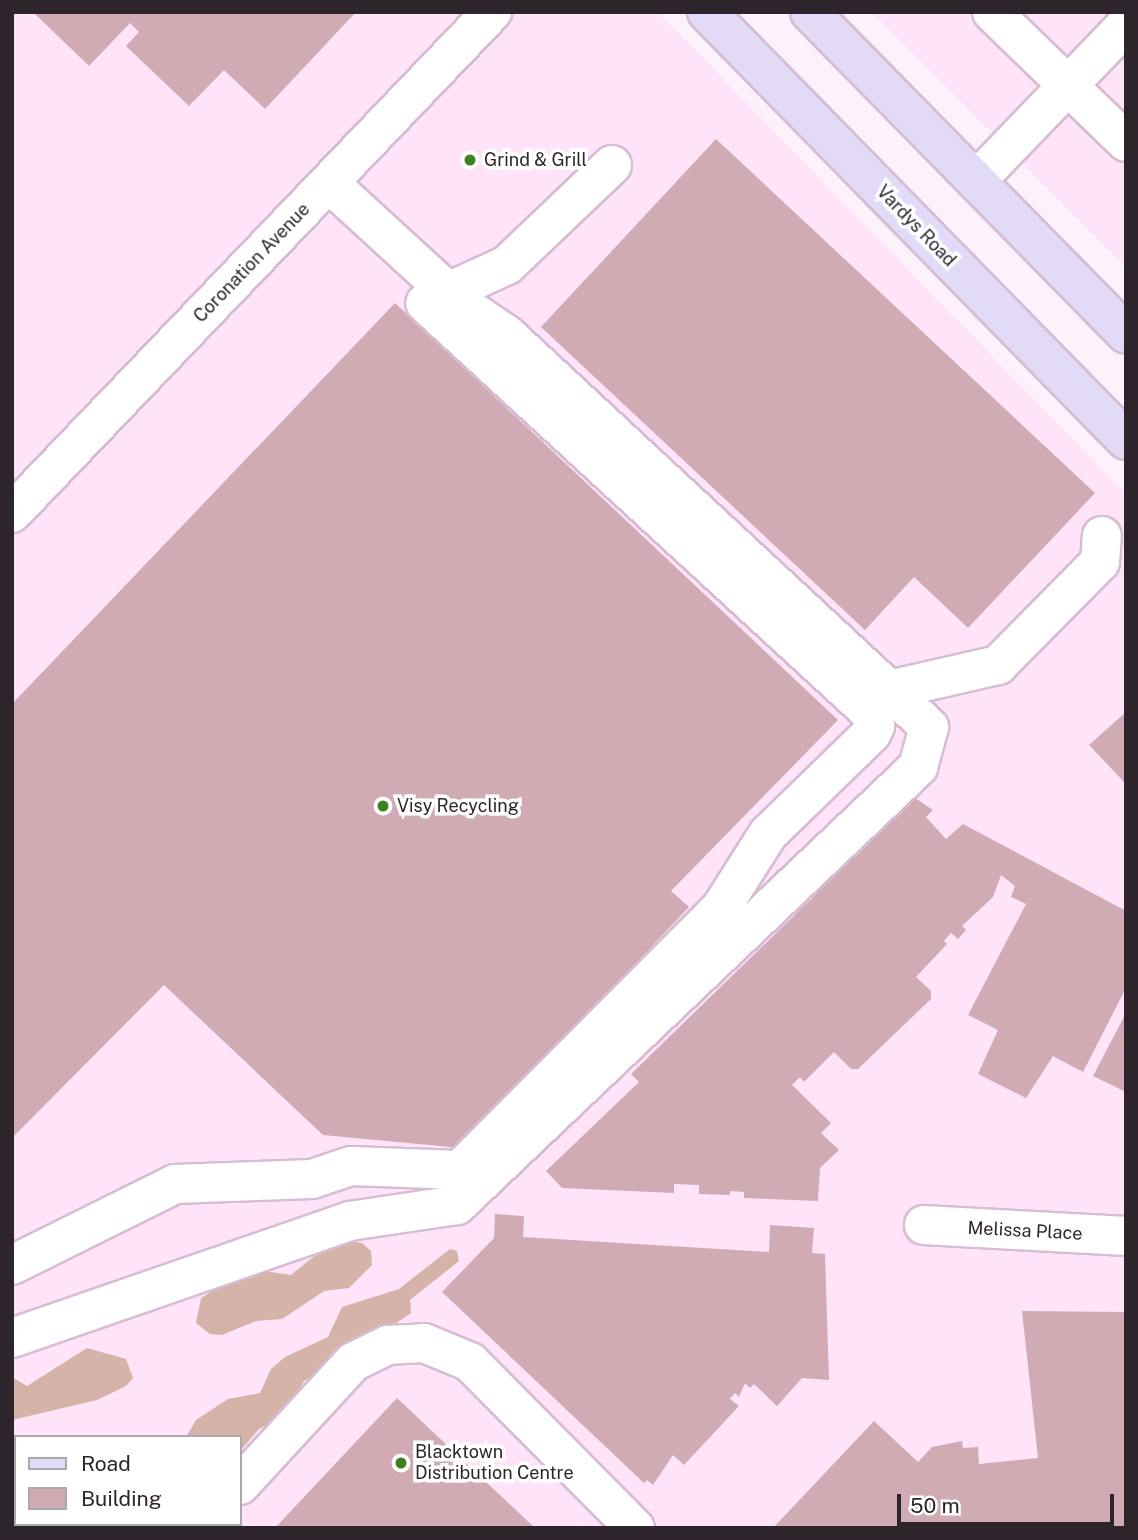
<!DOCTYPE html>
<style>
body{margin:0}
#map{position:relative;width:1138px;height:1540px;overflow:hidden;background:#fdf2fb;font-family:"Public Sans",sans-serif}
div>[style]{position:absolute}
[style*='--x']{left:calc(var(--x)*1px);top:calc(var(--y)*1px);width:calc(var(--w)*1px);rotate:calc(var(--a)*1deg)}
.built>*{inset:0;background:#fee3f9}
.forest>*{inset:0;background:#d6b3a8}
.building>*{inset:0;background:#d0abb3}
.roads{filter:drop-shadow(2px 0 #d6bdd3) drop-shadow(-2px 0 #d6bdd3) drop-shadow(0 2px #d6bdd3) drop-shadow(0 -2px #d6bdd3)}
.minor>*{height:38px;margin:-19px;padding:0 19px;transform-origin:19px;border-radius:19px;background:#fff}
.major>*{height:38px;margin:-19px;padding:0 19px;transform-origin:19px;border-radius:19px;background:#e2daf7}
.dots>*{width:19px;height:19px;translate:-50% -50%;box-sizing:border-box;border:4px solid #fff;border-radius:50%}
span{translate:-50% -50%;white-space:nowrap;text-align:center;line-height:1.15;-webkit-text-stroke:7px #fff;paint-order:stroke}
.poi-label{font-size:18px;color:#2d242c}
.left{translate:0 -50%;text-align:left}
.street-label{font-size:18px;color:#2d242c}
.frame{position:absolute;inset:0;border:14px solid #2d242c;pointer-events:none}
.legend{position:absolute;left:14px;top:1435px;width:228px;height:91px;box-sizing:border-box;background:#fff;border:2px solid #aba7ab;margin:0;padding:9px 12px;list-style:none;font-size:21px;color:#2d242c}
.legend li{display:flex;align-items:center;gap:14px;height:35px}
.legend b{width:35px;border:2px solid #aba7ab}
.scale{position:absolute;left:897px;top:1494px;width:217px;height:32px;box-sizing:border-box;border:4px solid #2d242c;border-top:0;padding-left:9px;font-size:21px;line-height:24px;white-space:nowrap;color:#2d242c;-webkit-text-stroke:5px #fff;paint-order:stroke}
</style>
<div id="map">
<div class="built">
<div style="clip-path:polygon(evenodd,12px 12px,658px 12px,1126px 494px,1126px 1528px,12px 1528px,12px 12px,16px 1437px,240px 1437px,240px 1524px,16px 1524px,16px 1437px)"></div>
<div style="clip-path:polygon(872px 12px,1126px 12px,1126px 267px)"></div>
</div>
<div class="forest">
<div style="clip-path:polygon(350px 1241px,362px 1243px,371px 1251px,372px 1265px,349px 1288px,324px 1291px,282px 1319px,256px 1321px,222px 1335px,210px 1334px,196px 1323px,201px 1298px,232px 1278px,264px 1271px,291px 1275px,313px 1257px)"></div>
<div style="clip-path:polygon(450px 1249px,457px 1251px,459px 1261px,410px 1300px,411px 1313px,379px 1335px,360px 1334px,335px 1365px,304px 1381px,286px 1415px,259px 1429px,240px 1451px,240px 1437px,186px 1437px,196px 1420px,228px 1399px,260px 1393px,271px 1369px,285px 1357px,328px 1337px,342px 1307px,399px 1289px)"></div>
<div style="clip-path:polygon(87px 1348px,126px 1359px,133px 1378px,126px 1386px,97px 1400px,12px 1420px,12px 1377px,27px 1386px)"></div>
<div style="clip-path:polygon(12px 1486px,16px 1524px,43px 1528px,12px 1528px)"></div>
</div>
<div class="building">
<div style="clip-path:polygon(33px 12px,356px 12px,265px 109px,224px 70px,189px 106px,126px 46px,139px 32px,130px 23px,89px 66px)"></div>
<div style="clip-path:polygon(716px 139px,1095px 493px,968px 628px,914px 577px,865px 630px,541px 327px)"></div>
<div style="clip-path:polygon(395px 303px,838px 720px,671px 891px,689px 907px,461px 1148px,323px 1135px,164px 985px,12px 1138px,12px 704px)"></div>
<div style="clip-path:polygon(1126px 712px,1126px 784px,1089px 745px)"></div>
<div style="clip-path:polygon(915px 798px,933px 810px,926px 817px,946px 839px,963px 824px,1126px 911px,1126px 988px,1083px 1072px,1053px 1056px,1026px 1098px,978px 1074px,998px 1030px,968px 1015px,1026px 904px,1011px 897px,1015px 886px,1001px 875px,993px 897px,962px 926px,966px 930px,958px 939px,951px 933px,944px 941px,947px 944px,916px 977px,931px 991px,931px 999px,858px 1069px,851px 1069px,834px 1052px,804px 1082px,800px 1077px,792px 1085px,831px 1123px,821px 1133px,839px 1150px,820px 1168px,818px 1201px,744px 1198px,744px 1192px,730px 1191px,730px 1195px,699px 1194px,699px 1185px,674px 1184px,674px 1193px,562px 1188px,546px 1171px,639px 1082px,631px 1074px)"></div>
<div style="clip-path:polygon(1126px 1013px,1126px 1092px,1093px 1076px)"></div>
<div style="clip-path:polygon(495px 1214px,524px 1216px,523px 1237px,769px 1252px,770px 1225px,814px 1228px,812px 1253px,825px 1254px,829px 1380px,802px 1378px,777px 1406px,754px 1384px,750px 1388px,745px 1383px,739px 1397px,735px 1393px,730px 1399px,739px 1406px,684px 1465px,673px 1455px,653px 1485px,647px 1480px,644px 1483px,442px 1292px,494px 1238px)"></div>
<div style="clip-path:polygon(1022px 1311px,1126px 1312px,1126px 1528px,773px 1528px,874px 1421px,918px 1462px,932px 1447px,962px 1441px,963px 1448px,978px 1447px,979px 1464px,1038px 1458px)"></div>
<div style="clip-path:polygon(397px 1398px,535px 1528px,275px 1528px)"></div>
</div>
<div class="roads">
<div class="minor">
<div style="--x:992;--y:12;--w:187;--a:44.1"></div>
<div style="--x:976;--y:181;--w:216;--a:-46.1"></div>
<div style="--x:448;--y:292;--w:65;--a:-24.6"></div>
<div style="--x:507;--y:265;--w:145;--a:-43.6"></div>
<div style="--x:12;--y:513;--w:694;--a:-46.23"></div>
<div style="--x:889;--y:690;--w:112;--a:-12.9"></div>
<div style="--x:998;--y:665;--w:145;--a:-45.3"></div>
<div style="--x:1100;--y:562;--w:26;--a:-86"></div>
<div style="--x:924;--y:1225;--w:202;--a:3.1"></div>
<div style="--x:12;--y:1265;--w:182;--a:-26.4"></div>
<div style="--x:175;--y:1184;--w:137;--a:-2.1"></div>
<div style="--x:312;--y:1179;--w:41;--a:-18.4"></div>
<div style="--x:351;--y:1166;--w:109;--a:2.1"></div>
<div style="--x:460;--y:1170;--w:370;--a:-45.1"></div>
<div style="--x:721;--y:908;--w:88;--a:-57.6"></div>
<div style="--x:768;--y:834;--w:144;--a:-44.2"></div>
<div style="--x:871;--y:734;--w:9;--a:-63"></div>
<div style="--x:875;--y:726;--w:15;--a:-110"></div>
<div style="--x:870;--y:712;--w:604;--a:-137.41"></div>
<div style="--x:12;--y:1338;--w:358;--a:-19.1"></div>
<div style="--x:350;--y:1221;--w:108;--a:-8.5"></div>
<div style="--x:457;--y:1205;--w:636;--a:-43.53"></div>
<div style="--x:918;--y:767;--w:41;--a:-74.6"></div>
<div style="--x:929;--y:727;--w:576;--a:-137.11"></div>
<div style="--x:507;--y:335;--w:57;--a:-145.8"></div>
<div style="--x:460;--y:303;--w:178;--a:-137.5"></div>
<div style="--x:240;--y:1485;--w:167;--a:-47.4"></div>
<div style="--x:353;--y:1362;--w:39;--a:-26"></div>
<div style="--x:388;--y:1345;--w:36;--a:-3"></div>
<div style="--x:424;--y:1343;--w:50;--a:22.4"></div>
<div style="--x:470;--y:1362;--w:234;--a:45.2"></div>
<div style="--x:200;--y:1528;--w:5;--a:-53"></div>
</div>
<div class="major">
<div style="--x:707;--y:12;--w:599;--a:45.61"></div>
<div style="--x:810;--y:12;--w:451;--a:45.5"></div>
</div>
</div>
<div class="dots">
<div style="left:470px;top:160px;background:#3e8122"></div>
<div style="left:383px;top:806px;background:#3e8122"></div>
<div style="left:401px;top:1463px;background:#3e8122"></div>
</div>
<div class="poi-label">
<span class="left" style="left:484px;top:160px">Grind &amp; Grill</span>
<span class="left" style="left:397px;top:806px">Visy Recycling</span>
<span class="left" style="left:415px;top:1463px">Blacktown<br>Distribution Centre</span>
</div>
<div class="street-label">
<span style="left:916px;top:226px;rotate:46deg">Vardys Road</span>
<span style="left:252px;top:263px;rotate:-46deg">Coronation Avenue</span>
<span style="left:1025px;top:1231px;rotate:3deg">Melissa Place</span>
</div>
<div class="frame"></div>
<ul class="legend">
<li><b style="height:9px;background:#e2daf7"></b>Road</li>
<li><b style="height:19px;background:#d0abb3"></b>Building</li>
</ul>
<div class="scale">50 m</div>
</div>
